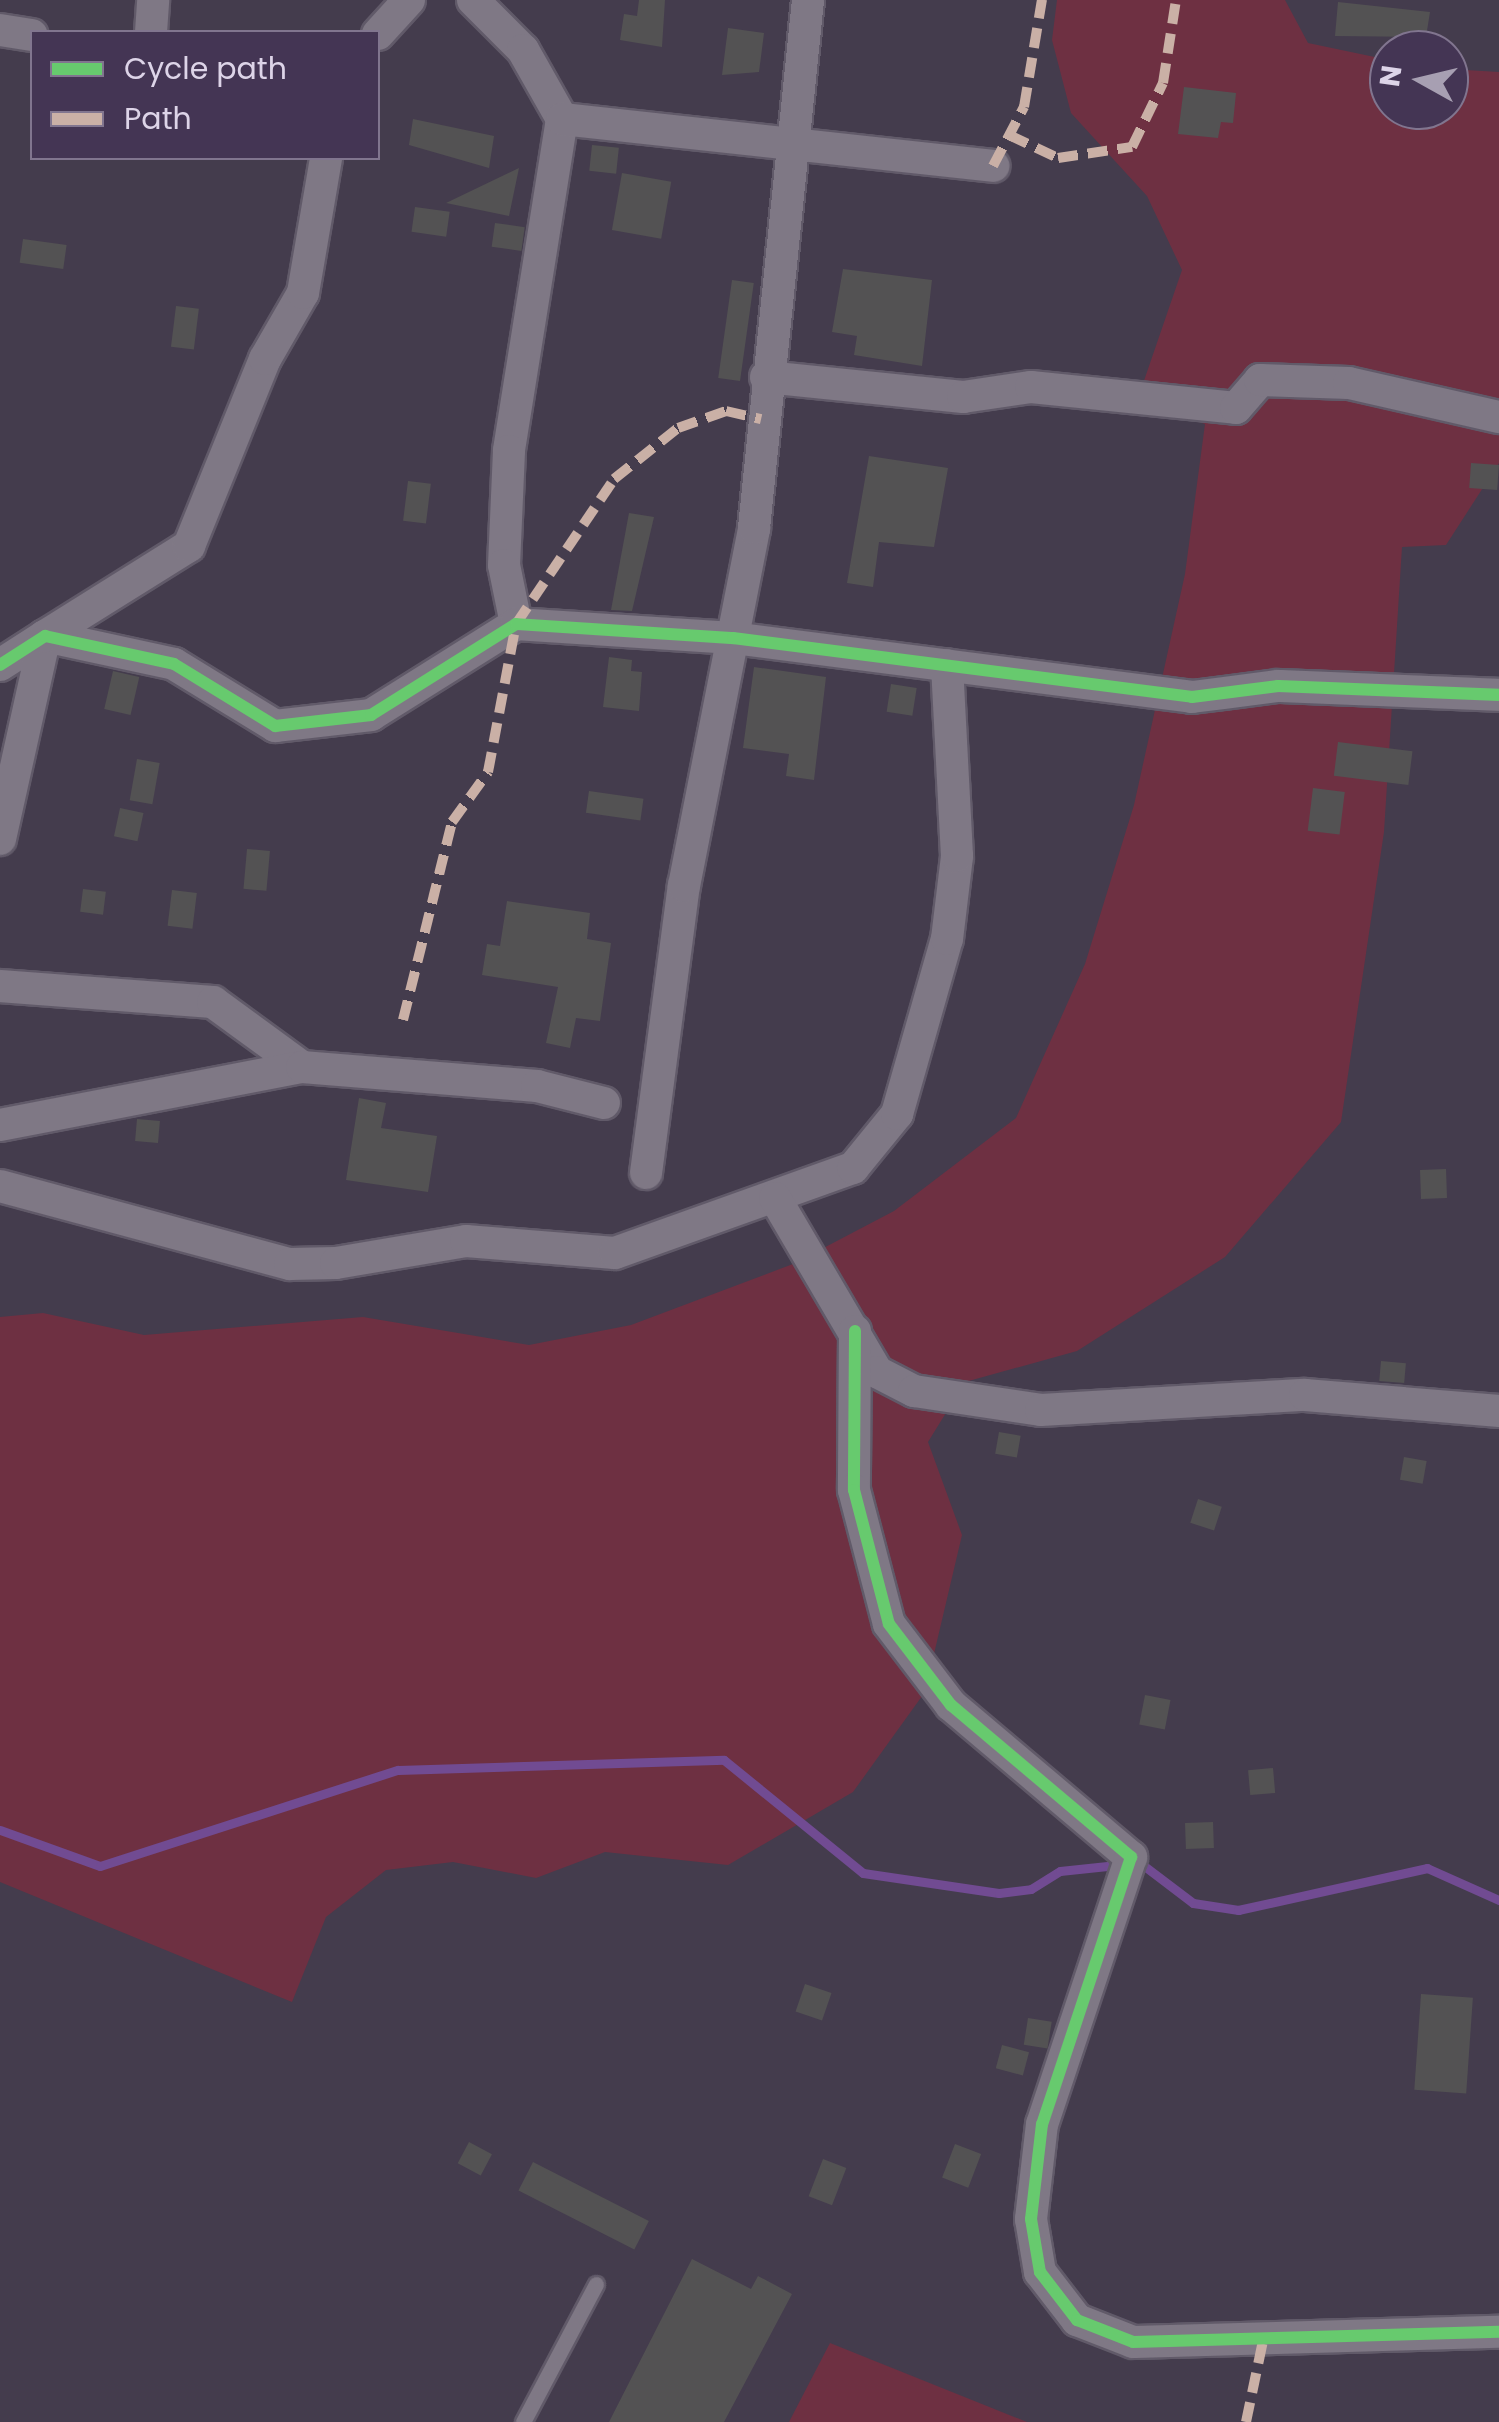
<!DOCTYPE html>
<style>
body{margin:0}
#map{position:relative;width:1499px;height:2422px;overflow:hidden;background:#443c4d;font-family:Poppins,sans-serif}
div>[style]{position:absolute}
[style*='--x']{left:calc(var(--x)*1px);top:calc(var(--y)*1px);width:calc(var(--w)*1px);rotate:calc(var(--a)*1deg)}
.green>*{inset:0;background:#6e3042}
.stream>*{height:9px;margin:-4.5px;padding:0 4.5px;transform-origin:4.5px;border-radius:4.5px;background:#714b92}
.building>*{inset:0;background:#535253;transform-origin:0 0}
.roads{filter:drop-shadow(2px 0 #615a69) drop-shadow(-2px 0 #615a69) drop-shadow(0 2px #615a69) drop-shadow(0 -2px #615a69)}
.service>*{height:15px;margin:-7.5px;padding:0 7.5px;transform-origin:7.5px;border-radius:7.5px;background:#7f7885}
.minor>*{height:32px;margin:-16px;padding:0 16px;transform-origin:16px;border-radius:16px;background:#7f7885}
.quiet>*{height:10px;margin-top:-5px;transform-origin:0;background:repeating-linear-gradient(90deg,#cab0a6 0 20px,transparent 0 30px)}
.cycleway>*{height:12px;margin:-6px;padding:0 6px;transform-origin:6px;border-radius:6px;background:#67ca6e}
span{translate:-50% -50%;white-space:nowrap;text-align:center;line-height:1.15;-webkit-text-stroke:8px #443554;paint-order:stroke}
.legend{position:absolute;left:30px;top:30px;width:350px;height:130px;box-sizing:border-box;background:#443554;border:2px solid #81758f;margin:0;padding:12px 18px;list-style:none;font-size:30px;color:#ddd4e8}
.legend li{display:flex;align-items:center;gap:20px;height:50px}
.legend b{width:50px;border:2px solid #81758f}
.north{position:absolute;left:1369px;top:30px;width:100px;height:100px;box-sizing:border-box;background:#443554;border:2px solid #81758f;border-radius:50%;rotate:278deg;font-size:28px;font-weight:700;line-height:40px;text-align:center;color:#ddd4e8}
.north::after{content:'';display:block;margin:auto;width:35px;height:45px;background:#a79fb2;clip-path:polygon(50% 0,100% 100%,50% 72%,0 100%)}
</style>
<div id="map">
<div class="green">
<div style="clip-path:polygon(1057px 0,1285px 0,1308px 43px,1389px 60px,1389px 110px,1449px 110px,1449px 69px,1499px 72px,1499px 463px,1446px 545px,1402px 547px,1384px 832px,1341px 1122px,1225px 1257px,1077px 1351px,965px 1382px,928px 1442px,962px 1535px,925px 1692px,853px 1792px,728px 1865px,605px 1852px,536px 1878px,453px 1862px,386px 1870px,326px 1917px,292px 2002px,0 1882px,0 1317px,43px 1313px,144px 1335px,363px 1317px,529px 1345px,631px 1325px,793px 1264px,894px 1211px,1016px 1118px,1085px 964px,1134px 805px,1185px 574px,1205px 424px,1137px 401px,1182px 270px,1147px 196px,1071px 113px,1052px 40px)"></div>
<div style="clip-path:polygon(830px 2343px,1027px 2422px,789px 2422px)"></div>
</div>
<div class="stream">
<div style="--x:0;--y:1830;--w:106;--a:19.8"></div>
<div style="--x:100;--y:1866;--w:313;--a:-17.9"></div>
<div style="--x:398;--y:1770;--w:326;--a:-1.8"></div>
<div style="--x:724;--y:1760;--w:179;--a:39.1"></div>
<div style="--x:863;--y:1873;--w:137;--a:8.4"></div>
<div style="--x:999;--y:1893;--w:32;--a:-7"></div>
<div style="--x:1031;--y:1889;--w:34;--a:-32"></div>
<div style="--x:1060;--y:1871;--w:57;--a:-6"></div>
<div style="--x:1139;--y:1862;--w:68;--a:37.2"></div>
<div style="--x:1193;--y:1903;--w:46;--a:8.8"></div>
<div style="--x:1238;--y:1910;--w:194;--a:-12.5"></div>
<div style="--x:1427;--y:1868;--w:79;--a:24"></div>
</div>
<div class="building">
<div style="clip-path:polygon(639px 0,665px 0,662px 47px,620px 40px,624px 14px,637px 16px)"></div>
<div style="clip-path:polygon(1338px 2px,1430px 12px,1426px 37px,1335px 36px)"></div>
<div style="clip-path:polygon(728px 28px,764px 33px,759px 72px,722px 75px)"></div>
<div style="clip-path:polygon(1184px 87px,1236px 93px,1233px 123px,1221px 122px,1218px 138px,1178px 134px)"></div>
<div style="clip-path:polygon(413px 119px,494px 136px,489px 168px,409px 145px)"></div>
<div style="left:592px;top:145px;width:27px;height:26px;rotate:6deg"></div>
<div style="clip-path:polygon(519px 168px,509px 216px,446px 203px)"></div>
<div style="left:622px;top:173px;width:50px;height:58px;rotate:10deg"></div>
<div style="left:415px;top:207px;width:35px;height:25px;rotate:8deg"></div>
<div style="left:495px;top:223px;width:30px;height:24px;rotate:8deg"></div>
<div style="left:23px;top:239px;width:44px;height:24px;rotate:8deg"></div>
<div style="clip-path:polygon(843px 269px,932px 280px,922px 366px,854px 355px,857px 336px,832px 332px)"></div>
<div style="left:732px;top:280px;width:22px;height:99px;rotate:8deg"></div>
<div style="left:176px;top:306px;width:23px;height:41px;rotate:7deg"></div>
<div style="clip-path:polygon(869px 456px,948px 468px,934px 547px,879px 542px,873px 587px,847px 583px)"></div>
<div style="left:1471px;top:463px;width:28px;height:25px;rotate:4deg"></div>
<div style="left:408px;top:481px;width:23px;height:40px;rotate:7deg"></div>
<div style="clip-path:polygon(629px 513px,654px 517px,632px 611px,611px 610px)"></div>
<div style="clip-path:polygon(609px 657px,632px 660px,631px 671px,642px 672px,639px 711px,603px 707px)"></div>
<div style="clip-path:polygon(754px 667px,826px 677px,814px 780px,786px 776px,789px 754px,743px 748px)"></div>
<div style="left:113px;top:671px;width:27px;height:39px;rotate:13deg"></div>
<div style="left:891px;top:684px;width:26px;height:28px;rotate:9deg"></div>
<div style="left:1338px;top:742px;width:75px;height:34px;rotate:7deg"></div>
<div style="left:137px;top:759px;width:23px;height:42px;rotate:10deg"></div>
<div style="left:1313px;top:788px;width:32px;height:43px;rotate:7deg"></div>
<div style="left:589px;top:791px;width:55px;height:22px;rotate:8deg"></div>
<div style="left:120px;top:808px;width:24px;height:29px;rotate:12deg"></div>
<div style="left:247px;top:849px;width:23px;height:40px;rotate:5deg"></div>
<div style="left:83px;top:889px;width:23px;height:23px;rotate:7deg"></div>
<div style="left:172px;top:890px;width:25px;height:36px;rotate:7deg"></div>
<div style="clip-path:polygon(507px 901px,590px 913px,587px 939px,611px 943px,600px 1021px,576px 1018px,570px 1048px,546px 1043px,558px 987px,482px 975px,487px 944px,500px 946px)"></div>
<div style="clip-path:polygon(359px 1098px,386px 1103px,381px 1128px,437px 1136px,428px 1192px,346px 1180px)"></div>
<div style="left:137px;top:1119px;width:23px;height:22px;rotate:5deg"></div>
<div style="left:1446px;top:1169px;width:29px;height:26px;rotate:88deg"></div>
<div style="left:1381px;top:1361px;width:25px;height:20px;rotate:5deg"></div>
<div style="left:999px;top:1432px;width:22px;height:22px;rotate:10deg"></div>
<div style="left:1404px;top:1457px;width:23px;height:23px;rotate:10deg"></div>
<div style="left:1198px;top:1499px;width:25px;height:25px;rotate:18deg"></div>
<div style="left:1145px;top:1695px;width:26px;height:30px;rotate:11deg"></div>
<div style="left:1273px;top:1768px;width:25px;height:25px;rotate:85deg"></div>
<div style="left:1213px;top:1822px;width:26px;height:28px;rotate:88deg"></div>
<div style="left:805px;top:1984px;width:28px;height:29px;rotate:19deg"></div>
<div style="left:1421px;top:1994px;width:52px;height:96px;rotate:4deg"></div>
<div style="left:1028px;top:2018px;width:24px;height:27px;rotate:9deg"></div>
<div style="left:1002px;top:2045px;width:28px;height:24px;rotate:15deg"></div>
<div style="left:469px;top:2142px;width:26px;height:24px;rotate:28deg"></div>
<div style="left:955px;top:2144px;width:28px;height:36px;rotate:21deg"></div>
<div style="left:823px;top:2159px;width:25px;height:40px;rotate:21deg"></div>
<div style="left:533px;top:2162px;width:130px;height:32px;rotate:27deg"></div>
<div style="clip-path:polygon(692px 2259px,751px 2289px,758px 2276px,792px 2294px,724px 2422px,609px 2422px)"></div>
</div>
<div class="roads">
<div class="service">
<div style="--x:523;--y:2422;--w:156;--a:-62.1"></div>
</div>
<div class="minor">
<div style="--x:473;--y:0;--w:71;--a:45"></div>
<div style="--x:523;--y:50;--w:79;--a:60.5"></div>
<div style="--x:562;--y:119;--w:336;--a:99.1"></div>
<div style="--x:509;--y:451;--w:114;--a:92.5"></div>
<div style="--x:504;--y:565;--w:60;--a:78.5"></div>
<div style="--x:0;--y:30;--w:32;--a:9"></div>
<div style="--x:151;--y:32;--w:32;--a:-86"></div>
<div style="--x:378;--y:34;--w:46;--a:-47.6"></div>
<div style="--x:562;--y:119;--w:434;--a:6.2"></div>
<div style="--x:766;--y:377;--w:198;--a:5.8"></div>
<div style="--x:963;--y:397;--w:69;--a:-8.4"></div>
<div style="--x:1031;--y:387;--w:206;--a:5.8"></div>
<div style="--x:1236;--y:408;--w:37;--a:-49"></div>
<div style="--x:1260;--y:380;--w:89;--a:1.9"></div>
<div style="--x:1349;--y:383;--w:154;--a:12.8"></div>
<div style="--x:0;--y:665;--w:54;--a:-32.8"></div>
<div style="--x:45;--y:636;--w:132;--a:12.2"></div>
<div style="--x:174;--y:664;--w:119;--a:31.5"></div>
<div style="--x:275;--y:726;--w:97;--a:-6.5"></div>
<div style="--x:371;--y:715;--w:171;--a:-32.1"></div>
<div style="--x:516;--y:624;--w:217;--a:3.7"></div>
<div style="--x:733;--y:638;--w:463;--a:7.3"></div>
<div style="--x:1192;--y:697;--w:87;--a:-7.3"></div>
<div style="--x:1278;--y:686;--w:221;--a:2.3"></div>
<div style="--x:0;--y:839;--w:208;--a:-77.5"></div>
<div style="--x:45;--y:636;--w:170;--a:-32"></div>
<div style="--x:189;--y:546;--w:202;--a:-67.9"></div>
<div style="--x:265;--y:359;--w:76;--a:-60.1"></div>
<div style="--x:303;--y:293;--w:137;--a:-80.3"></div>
<div style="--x:0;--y:986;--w:214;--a:4.3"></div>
<div style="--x:213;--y:1002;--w:110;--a:36.1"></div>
<div style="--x:0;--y:1125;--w:308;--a:-10.9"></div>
<div style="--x:302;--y:1067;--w:236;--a:4.6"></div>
<div style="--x:537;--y:1086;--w:69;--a:14.2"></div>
<div style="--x:646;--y:1173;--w:290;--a:-82.5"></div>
<div style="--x:684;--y:886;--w:365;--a:-78.9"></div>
<div style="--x:754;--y:528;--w:531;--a:-84.16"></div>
<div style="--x:0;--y:1186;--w:300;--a:15.1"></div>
<div style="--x:290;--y:1264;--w:46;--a:-1.2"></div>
<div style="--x:336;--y:1263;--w:132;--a:-9.6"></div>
<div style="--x:466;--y:1241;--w:149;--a:4.6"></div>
<div style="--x:615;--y:1253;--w:253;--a:-19.7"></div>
<div style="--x:853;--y:1168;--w:70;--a:-50.8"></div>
<div style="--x:897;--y:1114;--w:182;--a:-74.1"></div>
<div style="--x:947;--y:939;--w:84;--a:-83.1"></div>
<div style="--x:957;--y:856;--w:191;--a:-93"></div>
<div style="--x:775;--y:1198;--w:202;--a:59.6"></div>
<div style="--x:877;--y:1372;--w:42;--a:27.2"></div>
<div style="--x:914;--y:1391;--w:128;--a:8.5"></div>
<div style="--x:1041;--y:1410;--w:264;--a:-3.3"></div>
<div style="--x:1305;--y:1395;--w:195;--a:4.7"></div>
<div style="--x:855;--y:1331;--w:159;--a:90.4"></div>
<div style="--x:854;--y:1490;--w:138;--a:75.4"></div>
<div style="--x:889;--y:1624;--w:102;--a:52.6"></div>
<div style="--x:951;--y:1705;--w:236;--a:40.2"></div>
<div style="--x:1131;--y:1857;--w:281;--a:108.4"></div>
<div style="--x:1042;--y:2124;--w:96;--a:96.6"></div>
<div style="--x:1031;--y:2219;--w:54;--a:80.4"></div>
<div style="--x:1040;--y:2272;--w:61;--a:52.4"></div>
<div style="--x:1077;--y:2320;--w:60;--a:21.4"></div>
<div style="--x:1133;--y:2342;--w:366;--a:-1.6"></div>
</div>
</div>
<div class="quiet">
<div style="--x:1009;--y:135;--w:54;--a:25.1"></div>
<div style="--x:1058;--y:158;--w:75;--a:-8.5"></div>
<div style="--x:1132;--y:147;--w:71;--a:-64.2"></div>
<div style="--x:1163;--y:83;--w:84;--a:-81.1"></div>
<div style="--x:993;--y:166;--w:67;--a:-62.3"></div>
<div style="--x:1024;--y:107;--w:109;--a:-80.5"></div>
<div style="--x:403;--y:1020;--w:204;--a:-76.1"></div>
<div style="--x:452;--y:822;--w:62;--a:-54.2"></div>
<div style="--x:488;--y:772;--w:151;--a:-79.3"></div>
<div style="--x:516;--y:624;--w:175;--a:-55.9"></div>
<div style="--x:614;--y:479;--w:82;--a:-38.6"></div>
<div style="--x:678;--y:428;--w:51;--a:-19.5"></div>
<div style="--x:726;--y:411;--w:36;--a:13"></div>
<div style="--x:1246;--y:2422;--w:88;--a:-78.2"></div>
</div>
<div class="cycleway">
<div style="--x:0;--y:665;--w:54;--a:-32.8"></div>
<div style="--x:45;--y:636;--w:132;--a:12.2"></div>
<div style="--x:174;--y:664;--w:119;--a:31.5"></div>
<div style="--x:275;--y:726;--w:97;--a:-6.5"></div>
<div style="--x:371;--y:715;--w:171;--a:-32.1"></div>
<div style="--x:516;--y:624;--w:217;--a:3.7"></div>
<div style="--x:733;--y:638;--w:463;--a:7.3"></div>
<div style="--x:1192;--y:697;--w:87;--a:-7.3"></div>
<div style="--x:1278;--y:686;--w:221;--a:2.3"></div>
<div style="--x:855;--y:1331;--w:159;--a:90.4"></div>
<div style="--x:854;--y:1490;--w:138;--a:75.4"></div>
<div style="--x:889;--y:1624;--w:102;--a:52.6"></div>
<div style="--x:951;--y:1705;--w:236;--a:40.2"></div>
<div style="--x:1131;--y:1857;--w:281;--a:108.4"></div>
<div style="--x:1042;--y:2124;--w:96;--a:96.6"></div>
<div style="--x:1031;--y:2219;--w:54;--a:80.4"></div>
<div style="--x:1040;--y:2272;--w:61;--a:52.4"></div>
<div style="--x:1077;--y:2320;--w:60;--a:21.4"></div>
<div style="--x:1133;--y:2342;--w:366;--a:-1.6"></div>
</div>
<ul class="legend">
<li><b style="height:12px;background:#67ca6e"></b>Cycle path</li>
<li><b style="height:12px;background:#cab0a6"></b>Path</li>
</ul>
<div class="north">N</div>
</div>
